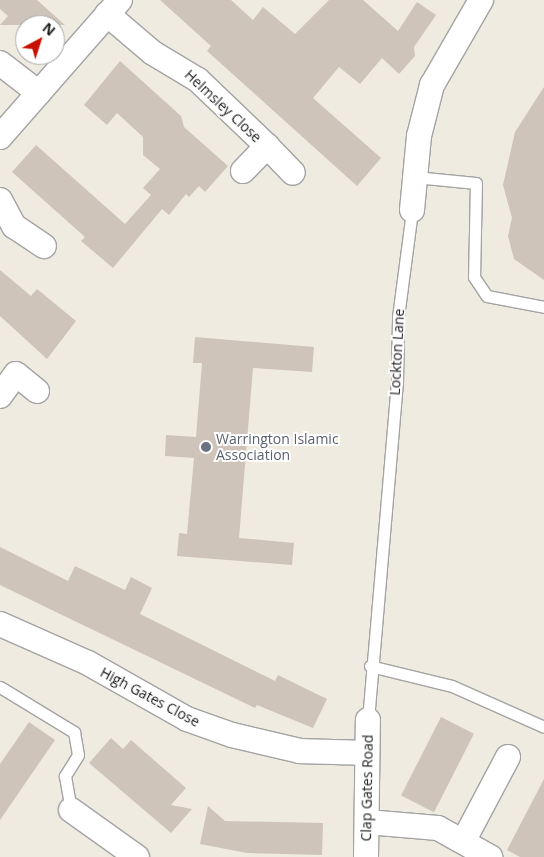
<!DOCTYPE html>
<style>
body{margin:0}
#map{position:relative;width:544px;height:857px;overflow:hidden;background:#efebe0;font-family:"Open Sans",sans-serif}
div>[style]{position:absolute}
[style*='--x']{left:calc(var(--x)*1px);top:calc(var(--y)*1px);width:calc(var(--w)*1px);rotate:calc(var(--a)*1deg)}
.building>*{inset:0;background:#cfc4b9;transform-origin:0 0}
.roads{filter:drop-shadow(1px 0 #a3a3a3) drop-shadow(-1px 0 #a3a3a3) drop-shadow(0 1px #a3a3a3) drop-shadow(0 -1px #a3a3a3)}
.service>*{height:11px;margin:-5.5px;padding:0 5.5px;transform-origin:5.5px;border-radius:5.5px;background:#fff}
.minor>*{height:24px;margin:-12px;padding:0 12px;transform-origin:12px;border-radius:12px;background:#fff}
.dots>*{width:14px;height:14px;translate:-50% -50%;box-sizing:border-box;border:2px solid #fff;border-radius:50%}
span{translate:-50% -50%;white-space:nowrap;text-align:center;line-height:1.15;-webkit-text-stroke:4px #fff;paint-order:stroke}
.street-label{font-size:14px;color:#1c1c1c}
.worship-label{font-size:14px;color:#5b616d}
.left{translate:0 -50%;text-align:left}
.north{position:absolute;left:15px;top:15px;width:50px;height:50px;box-sizing:border-box;background:#fff;border:1px solid #a4a4a4;border-radius:50%;rotate:40deg;font-size:14px;font-weight:700;line-height:20px;text-align:center;color:#1c1c1c}
.north::after{content:'';display:block;margin:auto;width:18px;height:22px;background:#c81000;clip-path:polygon(50% 0,100% 100%,50% 72%,0 100%)}
</style>
<div id="map">
<div class="building">
<div style="clip-path:polygon(0 0,37px 0,65px 25px,0 25px,8px 16px,0 9px)"></div>
<div style="clip-path:polygon(160px 0,231px 0,253px 20px,263px 7px,295px 34px,329px 0,363px 0,398px 31px,417px 2px,436px 15px,414px 47px,415px 56px,399px 74px,382px 58px,360px 84px,339px 67px,313px 98px,381px 158px,357px 186px,207px 51px,211px 46px)"></div>
<div style="clip-path:polygon(120px 61px,181px 116px,184px 127px,228px 166px,205px 192px,199px 186px,189px 197px,186px 194px,169px 215px,162px 209px,113px 268px,81px 241px,85px 237px,12px 172px,36px 145px,125px 224px,151px 195px,143px 188px,160px 169px,143px 155px,143px 137px,117px 113px,107px 125px,84px 105px)"></div>
<div style="clip-path:polygon(544px 87px,544px 280px,514px 259px,508px 236px,512px 218px,503px 185px,515px 132px)"></div>
<div style="clip-path:polygon(0 270px,31px 296px,37px 289px,76px 321px,47px 359px,0 316px)"></div>
<div style="clip-path:polygon(195px 337px,314px 347px,312px 372px,253px 368px,239px 538px,294px 543px,292px 565px,177px 556px,179px 533px,187px 534px,194px 458px,165px 456px,166px 435px,196px 437px,202px 363px,193px 363px)"></div>
<div style="clip-path:polygon(0 547px,68px 581px,75px 566px,125px 590px,131px 577px,152px 588px,140px 614px,275px 681px,278px 675px,327px 699px,313px 728px,257px 705px,255px 708px,0 585px)"></div>
<div style="left:441px;top:717px;width:37px;height:88px;rotate:27deg"></div>
<div style="clip-path:polygon(29px 722px,55px 740px,0 820px,0 764px)"></div>
<div style="clip-path:polygon(111px 738px,123px 749px,131px 740px,186px 788px,171px 805px,192px 809px,171px 833px,89px 763px)"></div>
<div style="clip-path:polygon(544px 779px,544px 857px,520px 857px,507px 850px)"></div>
<div style="clip-path:polygon(208px 806px,225px 821px,323px 823px,322px 855px,247px 853px,200px 844px)"></div>
</div>
<div class="roads">
<div class="service">
<div style="--x:415;--y:177;--w:61;--a:5.6"></div>
<div style="--x:476;--y:183;--w:94;--a:91.2"></div>
<div style="--x:474;--y:277;--w:23;--a:56"></div>
<div style="--x:487;--y:296;--w:58;--a:10.9"></div>
<div style="--x:370;--y:666;--w:84;--a:13.7"></div>
<div style="--x:452;--y:686;--w:101;--a:24"></div>
<div style="--x:0;--y:687;--w:87;--a:31.3"></div>
<div style="--x:74;--y:732;--w:23;--a:80"></div>
<div style="--x:78;--y:755;--w:25;--a:122"></div>
<div style="--x:65;--y:776;--w:35;--a:80"></div>
<div style="--x:368;--y:720;--w:338;--a:-85.1"></div>
<div style="--x:397;--y:383;--w:66;--a:-89.1"></div>
<div style="--x:398;--y:317;--w:108;--a:-82.5"></div>
</div>
<div class="minor">
<div style="--x:107;--y:14;--w:60;--a:40.3"></div>
<div style="--x:153;--y:53;--w:52;--a:31"></div>
<div style="--x:198;--y:80;--w:95;--a:43.7"></div>
<div style="--x:0;--y:63;--w:49;--a:37.6"></div>
<div style="--x:0;--y:137;--w:182;--a:-48.8"></div>
<div style="--x:243;--y:171;--w:35;--a:-46"></div>
<div style="--x:267;--y:146;--w:37;--a:46"></div>
<div style="--x:0;--y:200;--w:30;--a:62"></div>
<div style="--x:14;--y:226;--w:36;--a:34"></div>
<div style="--x:412;--y:210;--w:74;--a:-84.6"></div>
<div style="--x:419;--y:136;--w:53;--a:-75.7"></div>
<div style="--x:432;--y:85;--w:98;--a:-60"></div>
<div style="--x:0;--y:396;--w:27;--a:-54"></div>
<div style="--x:16;--y:374;--w:27;--a:39"></div>
<div style="--x:0;--y:624;--w:96;--a:23.9"></div>
<div style="--x:88;--y:663;--w:114;--a:29.5"></div>
<div style="--x:187;--y:719;--w:48;--a:19.6"></div>
<div style="--x:232;--y:735;--w:70;--a:13.2"></div>
<div style="--x:300;--y:751;--w:67;--a:1.7"></div>
<div style="--x:71;--y:810;--w:81;--a:35.5"></div>
<div style="--x:367;--y:822;--w:71;--a:4.8"></div>
<div style="--x:438;--y:828;--w:60;--a:29.1"></div>
<div style="--x:464;--y:840;--w:94;--a:-62.1"></div>
<div style="--x:366;--y:857;--w:137;--a:-89.2"></div>
</div>
</div>
<div class="dots">
<div style="left:206px;top:447px;background:#6b7280"></div>
</div>
<div class="street-label">
<span style="left:223px;top:106px;rotate:43deg">Helmsley Close</span>
<span style="left:397px;top:352px;rotate:-87deg">Lockton Lane</span>
<span style="left:150px;top:697px;rotate:28deg">High Gates Close</span>
<span style="left:367px;top:788px;rotate:-89deg">Clap Gates Road</span>
</div>
<div class="worship-label">
<span class="left" style="left:216px;top:447px">Warrington Islamic<br>Association</span>
</div>
<div class="north">N</div>
</div>
